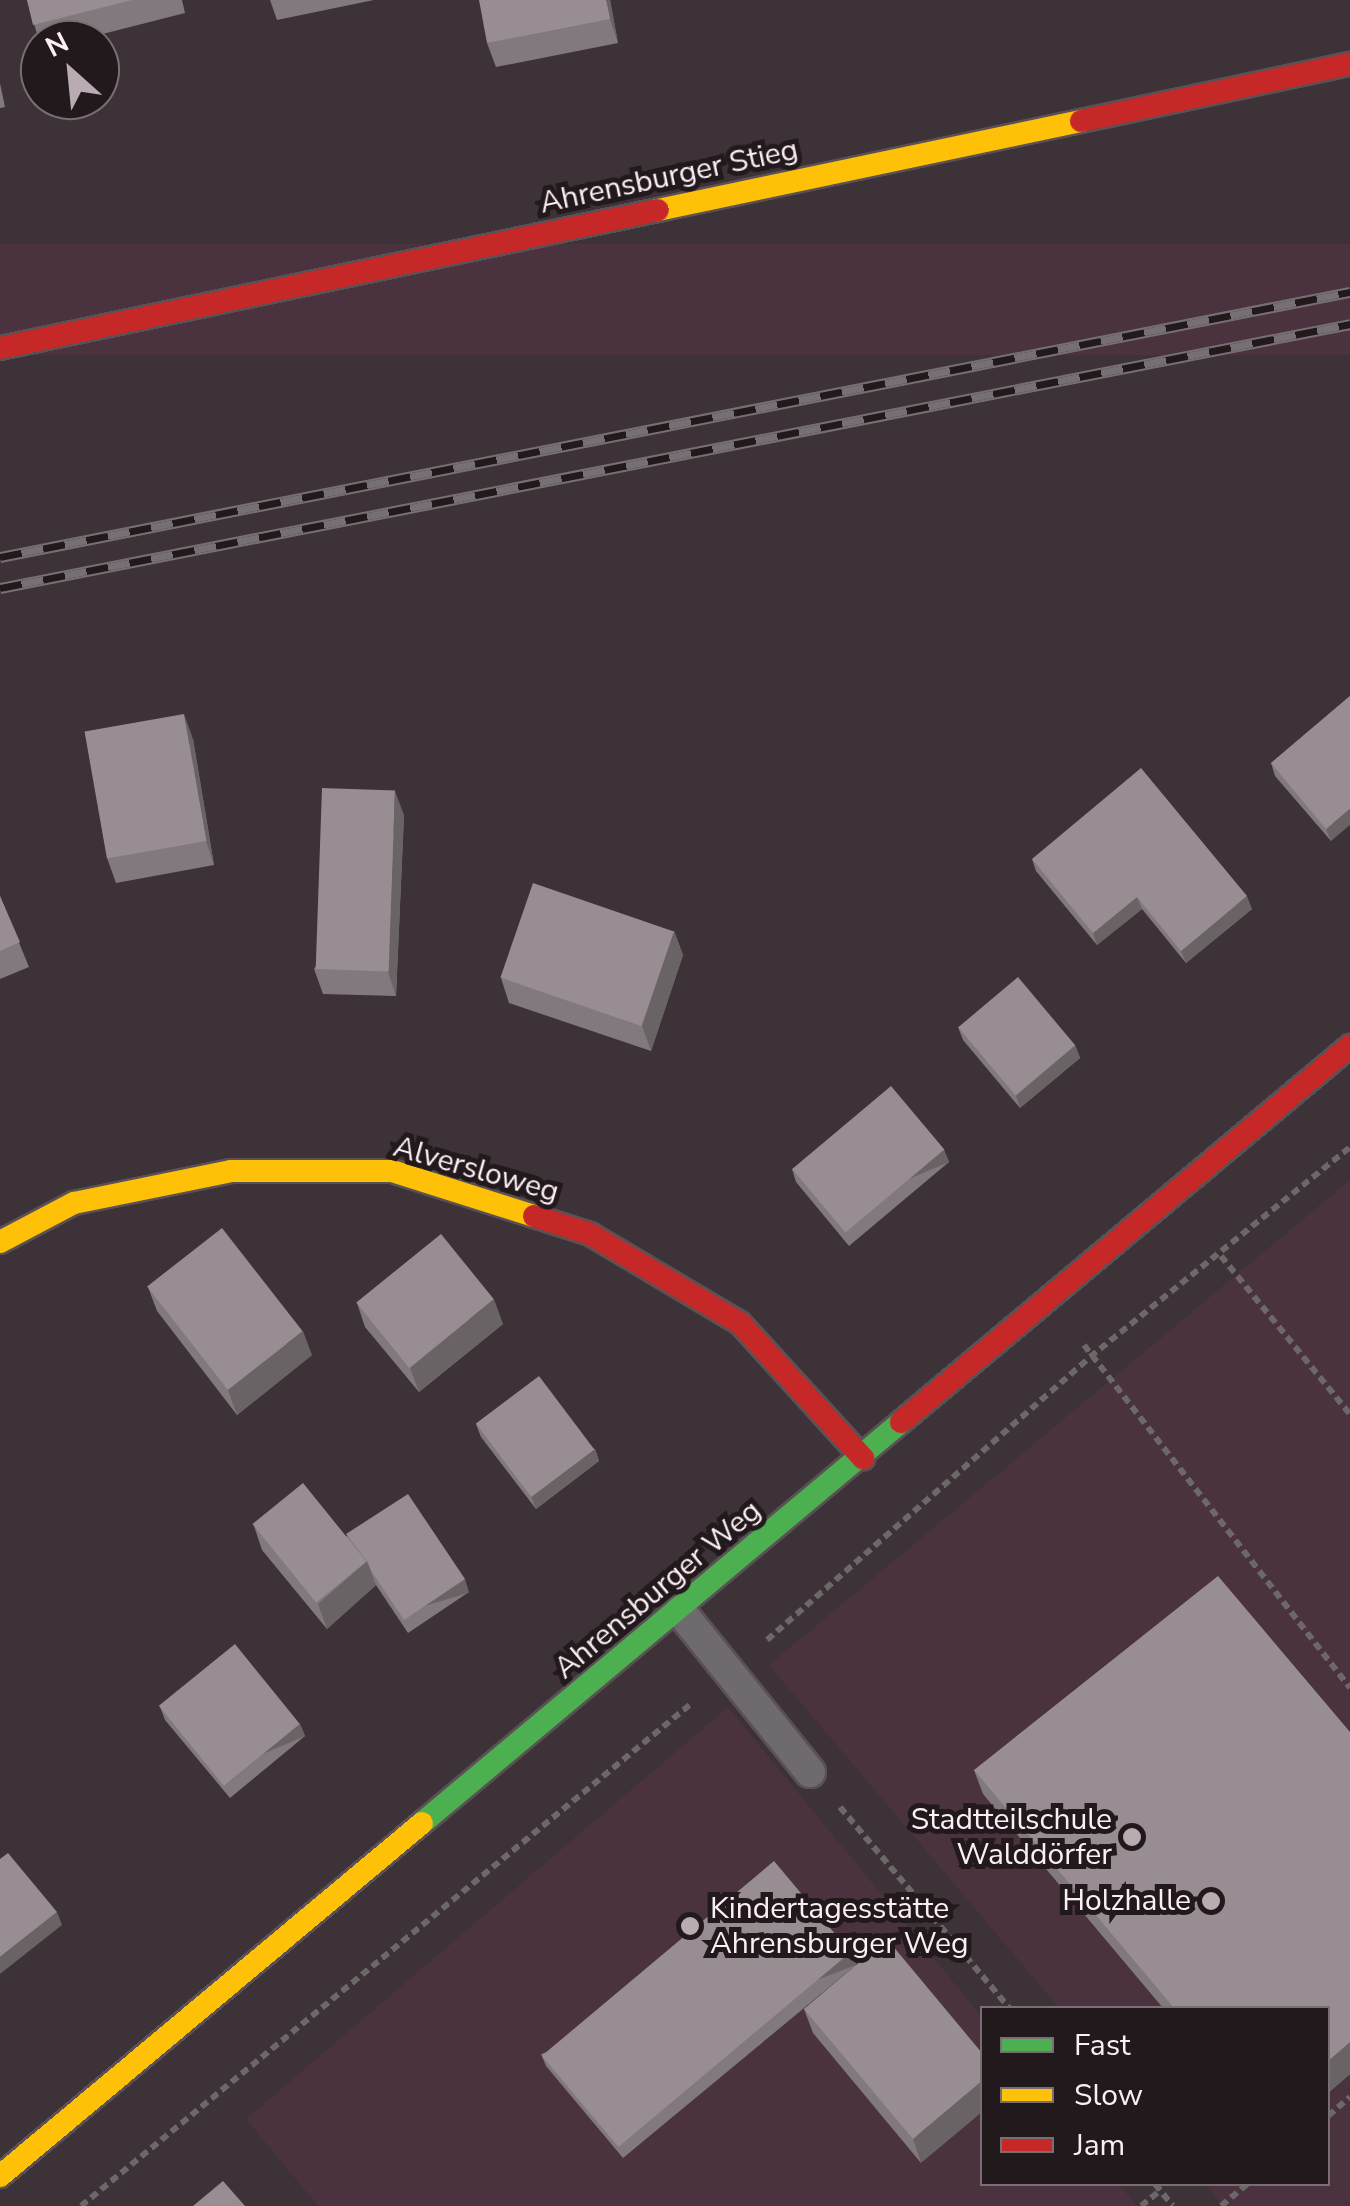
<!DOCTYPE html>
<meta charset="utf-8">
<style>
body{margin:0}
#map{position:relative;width:1350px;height:2206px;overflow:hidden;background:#3c3237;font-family:"Nunito Sans",sans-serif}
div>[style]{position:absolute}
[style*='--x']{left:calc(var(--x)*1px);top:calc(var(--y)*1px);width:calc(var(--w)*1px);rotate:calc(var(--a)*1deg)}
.built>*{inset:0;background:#4a323f;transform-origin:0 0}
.path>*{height:6px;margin-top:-3px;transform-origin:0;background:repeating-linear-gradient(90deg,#6c686a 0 8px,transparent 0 13px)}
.roads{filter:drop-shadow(2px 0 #5a5155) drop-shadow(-2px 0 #5a5155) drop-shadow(0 2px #5a5155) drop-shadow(0 -2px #5a5155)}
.lane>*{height:30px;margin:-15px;padding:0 15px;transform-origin:15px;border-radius:15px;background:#6e6a6d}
.fast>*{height:22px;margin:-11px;padding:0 11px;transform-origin:11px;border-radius:11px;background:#4caf50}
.slow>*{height:22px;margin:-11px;padding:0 11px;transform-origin:11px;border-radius:11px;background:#ffc107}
.jam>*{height:22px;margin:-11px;padding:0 11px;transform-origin:11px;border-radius:11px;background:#c62828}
.rail>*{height:11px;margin-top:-5.5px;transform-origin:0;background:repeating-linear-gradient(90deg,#22191d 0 22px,#766f73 0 44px);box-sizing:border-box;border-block:2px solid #766f73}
.wall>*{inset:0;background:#82797e}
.shaded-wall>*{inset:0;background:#6a6366;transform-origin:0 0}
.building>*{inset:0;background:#978d92;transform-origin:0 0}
.dots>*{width:28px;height:28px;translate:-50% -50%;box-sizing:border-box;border:5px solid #22191d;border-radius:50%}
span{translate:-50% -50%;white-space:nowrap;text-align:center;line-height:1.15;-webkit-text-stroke:10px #22191d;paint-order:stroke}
.street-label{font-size:30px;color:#fbeef4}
.poi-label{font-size:30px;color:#fbeef4}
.right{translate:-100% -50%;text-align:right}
.left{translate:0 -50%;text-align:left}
.legend{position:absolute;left:980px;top:2006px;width:350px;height:180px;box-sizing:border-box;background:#22191d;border:2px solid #796e73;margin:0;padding:12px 18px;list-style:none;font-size:30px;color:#fbeef4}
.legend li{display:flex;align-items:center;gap:20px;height:50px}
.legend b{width:50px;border:2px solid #796e73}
.north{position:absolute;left:20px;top:20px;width:100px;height:100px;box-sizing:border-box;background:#22191d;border:2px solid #796e73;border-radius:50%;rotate:333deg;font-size:28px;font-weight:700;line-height:40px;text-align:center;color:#fbeef4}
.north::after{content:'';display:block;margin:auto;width:35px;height:45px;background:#b8acb2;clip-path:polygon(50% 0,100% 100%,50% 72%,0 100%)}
</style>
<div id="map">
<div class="built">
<div style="left:1350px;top:244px;width:111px;height:1378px;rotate:90deg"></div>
<div style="clip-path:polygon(1350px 1180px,1350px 2206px,1223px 2206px,1205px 2184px,1328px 2184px,1328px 2008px,1059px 2008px,769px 1665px)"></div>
<div style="clip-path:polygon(728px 1707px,982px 2017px,982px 2184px,1119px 2184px,1137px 2206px,318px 2206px,246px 2119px)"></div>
</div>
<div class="path">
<div style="--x:1221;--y:1256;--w:204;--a:50.8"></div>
<div style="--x:1084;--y:1345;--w:434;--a:52.2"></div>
<div style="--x:767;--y:1640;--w:429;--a:-41.2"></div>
<div style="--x:1090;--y:1357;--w:334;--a:-38.9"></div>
<div style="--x:840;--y:1807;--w:263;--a:49.9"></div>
<div style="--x:1328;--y:2116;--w:29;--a:-41"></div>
<div style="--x:1155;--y:2184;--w:28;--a:51"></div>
<div style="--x:81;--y:2206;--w:791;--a:-39.46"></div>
<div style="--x:1141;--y:2206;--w:26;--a:-39"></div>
<div style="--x:1221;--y:2206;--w:34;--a:-40"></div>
</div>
<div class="roads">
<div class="lane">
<div style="--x:680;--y:1611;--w:207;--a:51.1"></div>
</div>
<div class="fast">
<div style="--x:422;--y:1823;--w:625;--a:-39.93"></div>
</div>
<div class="slow">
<div style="--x:658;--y:210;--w:432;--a:-11.9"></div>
<div style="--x:0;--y:1242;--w:84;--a:-27.8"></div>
<div style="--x:74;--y:1203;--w:160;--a:-11.5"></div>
<div style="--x:231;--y:1171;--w:161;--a:0"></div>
<div style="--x:392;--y:1171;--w:149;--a:17.6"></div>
<div style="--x:0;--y:2176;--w:550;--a:-39.91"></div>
</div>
<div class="jam">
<div style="--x:1081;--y:121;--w:275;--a:-12"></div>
<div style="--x:0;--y:348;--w:672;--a:-11.84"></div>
<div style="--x:534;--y:1216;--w:59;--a:17.8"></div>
<div style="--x:590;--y:1234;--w:174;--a:30.7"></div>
<div style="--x:740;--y:1323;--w:183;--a:47.7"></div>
<div style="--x:901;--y:1422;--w:586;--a:-39.94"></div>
</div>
</div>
<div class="rail">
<div style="--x:0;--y:557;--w:1376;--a:-11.11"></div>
<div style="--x:0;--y:588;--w:1376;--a:-11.06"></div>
</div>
<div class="wall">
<div style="clip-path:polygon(27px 0,182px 0,185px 13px,79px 40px,40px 40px,40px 44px)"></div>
<div style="clip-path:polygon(270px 0,374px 0,277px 20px)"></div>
<div style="clip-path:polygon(610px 0,618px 43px,496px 67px,487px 43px)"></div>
<div style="clip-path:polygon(0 83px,5px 107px,0 108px)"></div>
<div style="clip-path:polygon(1350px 696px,1331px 841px,1275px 776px,1271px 763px)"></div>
<div style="clip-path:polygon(193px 739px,214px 865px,116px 883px,107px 858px)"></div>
<div style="clip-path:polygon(404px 815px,396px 996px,323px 994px,314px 969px)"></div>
<div style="clip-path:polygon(1032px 859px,1252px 909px,1186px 963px,1142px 909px,1097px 945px,1036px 871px)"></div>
<div style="clip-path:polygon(0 896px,29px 967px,0 979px)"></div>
<div style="clip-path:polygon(674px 931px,683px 955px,651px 1051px,509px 1003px,501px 978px)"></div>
<div style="clip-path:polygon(958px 1027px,1075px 1045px,1080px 1058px,1020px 1108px,963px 1040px)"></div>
<div style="clip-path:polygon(944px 1150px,949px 1162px,849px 1246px,796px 1182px,792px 1169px)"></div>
<div style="clip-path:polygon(148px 1287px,312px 1355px,237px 1415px,157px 1311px)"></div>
<div style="clip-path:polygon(357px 1303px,503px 1324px,419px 1392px,365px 1327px)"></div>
<div style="clip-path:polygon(476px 1424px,595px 1449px,599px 1461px,536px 1509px,481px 1437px)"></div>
<div style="clip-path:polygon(254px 1526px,347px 1536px,469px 1592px,408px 1633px,376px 1585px,327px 1629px,262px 1550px)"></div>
<div style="clip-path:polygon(160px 1707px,300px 1724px,305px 1736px,230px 1798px,165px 1720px)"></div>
<div style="clip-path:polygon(1350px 1732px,1350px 2074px,1328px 2093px,1328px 2008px,1163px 2008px,983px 1794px,974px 1770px)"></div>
<div style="clip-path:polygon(887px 1939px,921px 2163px,813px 2033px,804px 2009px)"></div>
<div style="clip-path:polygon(851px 1952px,856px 1965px,623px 2158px,546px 2066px,541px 2054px)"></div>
</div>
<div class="shaded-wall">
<div style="clip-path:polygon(606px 0,610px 0,618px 43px,610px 19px)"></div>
<div style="clip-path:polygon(184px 714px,193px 739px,214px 865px,206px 841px)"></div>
<div style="clip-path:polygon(395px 791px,404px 815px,396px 996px,388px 972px)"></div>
<div style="clip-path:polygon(1350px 809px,1350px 825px,1331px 841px,1326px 829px)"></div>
<div style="clip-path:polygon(1247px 896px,1252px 909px,1186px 963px,1181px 951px)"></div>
<div style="clip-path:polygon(1137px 897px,1142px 909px,1097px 945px,1093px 933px)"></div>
<div style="clip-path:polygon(674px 931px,683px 955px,651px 1051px,642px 1026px)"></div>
<div style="clip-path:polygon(1075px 1045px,1080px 1058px,1020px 1108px,1016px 1096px)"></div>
<div style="left:944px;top:1150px;width:13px;height:129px;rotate:67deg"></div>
<div style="clip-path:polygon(494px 1299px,503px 1324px,419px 1392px,410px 1368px)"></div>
<div style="clip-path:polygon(303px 1331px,312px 1355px,237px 1415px,228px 1390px)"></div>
<div style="clip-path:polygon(595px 1449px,599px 1461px,536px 1509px,531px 1496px)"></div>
<div style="clip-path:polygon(367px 1561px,376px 1585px,327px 1629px,318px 1604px)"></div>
<div style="left:465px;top:1579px;width:14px;height:73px;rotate:73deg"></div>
<div style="left:300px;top:1724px;width:13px;height:97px;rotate:67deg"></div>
<div style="clip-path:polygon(57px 1912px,62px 1925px,0 1974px,0 1957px)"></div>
<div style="left:851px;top:1952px;width:14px;height:303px;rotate:69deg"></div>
<div style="clip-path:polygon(1350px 2042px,1350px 2074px,1328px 2093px,1328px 2061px)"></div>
<div style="clip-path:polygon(982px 2081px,982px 2112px,921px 2163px,913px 2139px)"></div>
</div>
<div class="building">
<div style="clip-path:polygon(27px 0,132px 0,33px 25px)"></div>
<div style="clip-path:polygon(479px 0,606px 0,610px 19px,487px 43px)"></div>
<div style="clip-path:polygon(1350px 696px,1350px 809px,1326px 829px,1271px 763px)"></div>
<div style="left:184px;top:714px;width:129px;height:101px;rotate:80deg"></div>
<div style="clip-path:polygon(1141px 768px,1247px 896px,1181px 951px,1137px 897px,1093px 933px,1032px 859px)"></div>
<div style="left:322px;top:788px;width:73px;height:181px;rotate:2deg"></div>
<div style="left:533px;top:883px;width:149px;height:100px;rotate:19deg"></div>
<div style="clip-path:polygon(0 896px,20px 942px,0 951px)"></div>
<div style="left:1018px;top:977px;width:89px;height:78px;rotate:50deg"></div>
<div style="left:891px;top:1086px;width:83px;height:129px;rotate:50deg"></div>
<div style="left:222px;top:1228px;width:131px;height:95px;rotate:52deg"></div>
<div style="left:441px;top:1234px;width:84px;height:109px;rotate:51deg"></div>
<div style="left:539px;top:1376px;width:92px;height:79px;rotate:53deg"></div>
<div style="left:303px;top:1483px;width:101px;height:65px;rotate:51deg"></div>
<div style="clip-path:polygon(408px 1494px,465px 1579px,404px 1620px,372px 1572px,367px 1561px,346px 1534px)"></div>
<div style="clip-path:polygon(1218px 1576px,1350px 1732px,1350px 2042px,1328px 2061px,1328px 2008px,1174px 2008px,974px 1770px)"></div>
<div style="left:235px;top:1644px;width:103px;height:98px;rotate:51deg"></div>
<div style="clip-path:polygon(8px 1853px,57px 1912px,0 1957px,0 1859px)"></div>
<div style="left:774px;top:1861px;width:119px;height:303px;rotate:50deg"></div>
<div style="clip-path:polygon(887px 1939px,982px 2053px,982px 2081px,913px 2139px,804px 2009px)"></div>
<div style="clip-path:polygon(223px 2181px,245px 2206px,193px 2206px)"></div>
</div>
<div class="dots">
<div style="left:1132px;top:1837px;background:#b8acb2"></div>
<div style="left:1211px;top:1901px;background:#b8acb2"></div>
<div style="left:690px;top:1926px;background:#b8acb2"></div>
</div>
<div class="street-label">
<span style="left:669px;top:177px;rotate:-12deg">Ahrensburger Stieg</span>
<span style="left:476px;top:1170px;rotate:16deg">Alversloweg</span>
<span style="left:658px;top:1590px;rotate:-40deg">Ahrensburger Weg</span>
</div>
<div class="poi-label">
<span class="right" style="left:1112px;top:1837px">Stadtteilschule<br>Walddörfer</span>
<span class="right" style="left:1191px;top:1901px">Holzhalle</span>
<span class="left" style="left:710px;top:1926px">Kindertagesstätte<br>Ahrensburger Weg</span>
</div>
<ul class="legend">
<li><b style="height:12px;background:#4caf50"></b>Fast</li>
<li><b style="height:12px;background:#ffc107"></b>Slow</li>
<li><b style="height:12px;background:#c62828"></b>Jam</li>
</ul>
<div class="north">N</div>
</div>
